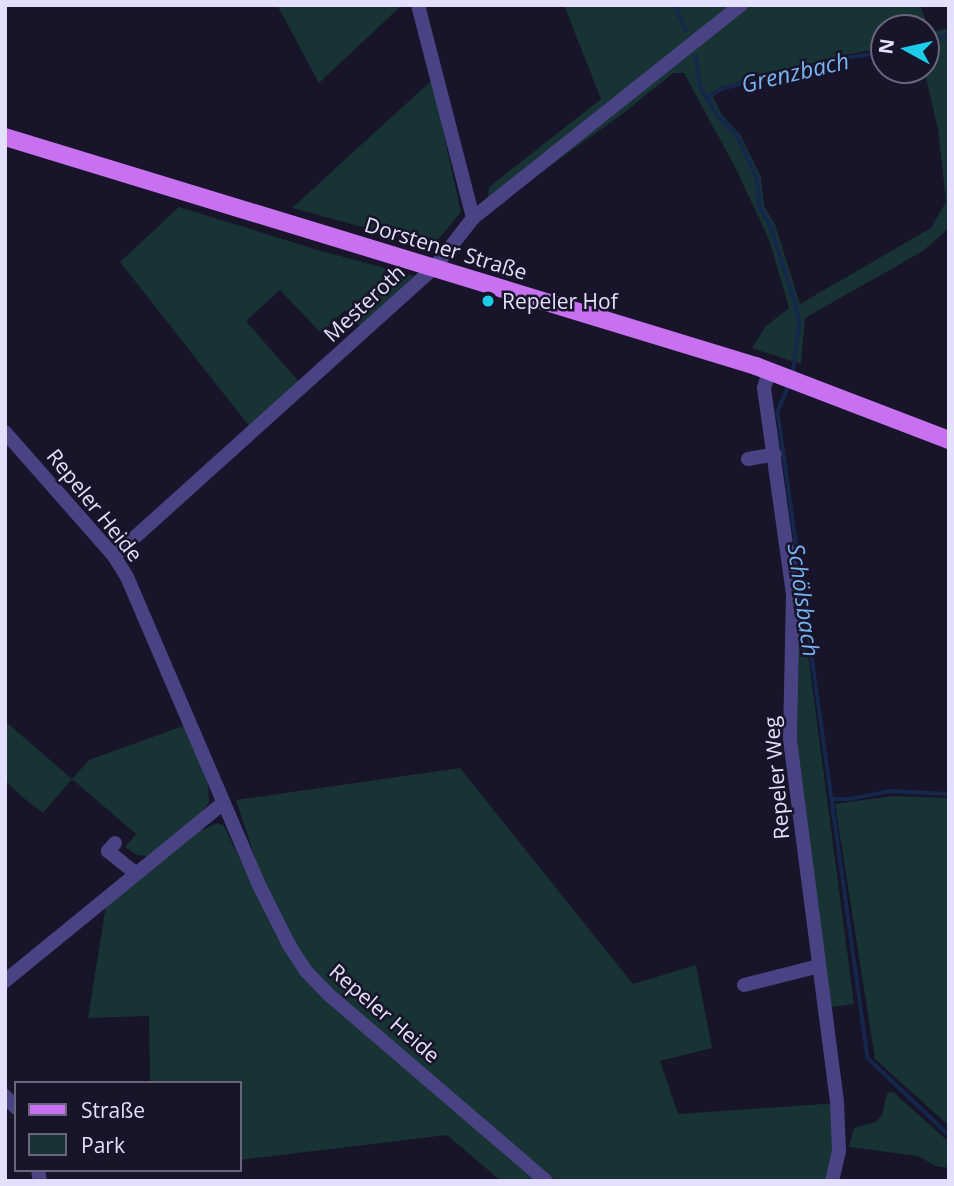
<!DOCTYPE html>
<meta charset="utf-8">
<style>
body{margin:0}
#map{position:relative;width:954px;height:1186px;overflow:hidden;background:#181429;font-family:"Open Sans",sans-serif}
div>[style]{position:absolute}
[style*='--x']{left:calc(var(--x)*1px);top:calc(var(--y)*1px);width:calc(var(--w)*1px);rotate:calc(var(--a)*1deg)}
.green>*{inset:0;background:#173333}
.stream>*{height:3.5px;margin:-1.75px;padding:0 1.75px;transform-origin:1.75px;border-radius:1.75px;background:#15274c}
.minor>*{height:14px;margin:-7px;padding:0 7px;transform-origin:7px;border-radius:7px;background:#494384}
.major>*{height:18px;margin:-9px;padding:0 9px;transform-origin:9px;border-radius:9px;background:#c771f1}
.dots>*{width:19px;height:19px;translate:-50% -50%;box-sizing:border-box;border:4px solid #181429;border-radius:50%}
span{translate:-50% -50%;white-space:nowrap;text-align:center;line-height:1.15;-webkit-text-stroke:5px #181429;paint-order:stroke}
.street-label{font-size:21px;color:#e4dffc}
.poi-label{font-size:21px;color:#e4dffc}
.left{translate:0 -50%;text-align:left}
.water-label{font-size:23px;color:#77b4f2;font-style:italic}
.frame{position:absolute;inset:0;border:7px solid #e4dffc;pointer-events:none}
.legend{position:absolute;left:14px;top:1081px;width:228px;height:91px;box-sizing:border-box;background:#181429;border:2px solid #6a657d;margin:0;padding:9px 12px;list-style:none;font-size:21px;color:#e4dffc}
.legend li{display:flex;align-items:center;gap:14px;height:35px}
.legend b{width:35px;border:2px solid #6a657d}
.north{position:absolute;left:870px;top:14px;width:70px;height:70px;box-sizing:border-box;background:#181429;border:2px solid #6a657d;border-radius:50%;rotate:278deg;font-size:19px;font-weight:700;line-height:28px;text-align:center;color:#e4dffc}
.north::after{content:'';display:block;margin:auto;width:24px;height:32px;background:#1dccea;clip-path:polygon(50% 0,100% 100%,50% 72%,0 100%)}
</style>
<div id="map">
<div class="green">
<div style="clip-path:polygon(277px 5px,402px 5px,319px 83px)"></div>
<div style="clip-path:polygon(evenodd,564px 5px,920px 5px,930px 32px,949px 28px,949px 228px,923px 251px,805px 318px,801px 364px,752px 348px,766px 326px,789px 308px,770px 242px,737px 171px,684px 73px,673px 73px,625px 112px,543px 171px,488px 197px,489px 187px,601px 99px,564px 5px,884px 28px,926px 28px,924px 70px,938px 129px,946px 202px,931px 228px,800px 304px,775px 224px,764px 206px,761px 177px,740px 134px,722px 115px,711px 93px,720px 87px,845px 55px,884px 48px,884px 28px)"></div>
<div style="clip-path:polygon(432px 80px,461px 212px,433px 246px,292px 208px)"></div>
<div style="clip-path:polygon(179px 207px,318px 250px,414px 276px,361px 327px,345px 310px,321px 333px,280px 290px,246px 321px,300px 383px,250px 427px,120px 262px)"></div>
<div style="clip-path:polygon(807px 646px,854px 1004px,831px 1007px,797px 740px,799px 648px)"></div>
<div style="clip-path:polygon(5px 721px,72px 779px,89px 760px,186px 725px,208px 781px,209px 803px,189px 826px,147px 856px,137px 855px,125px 847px,136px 834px,72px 779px,43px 813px,21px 796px,5px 780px)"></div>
<div style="clip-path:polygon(460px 768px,633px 984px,696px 965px,712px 1048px,660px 1061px,678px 1114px,837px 1103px,834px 1154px,827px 1181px,557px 1181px,332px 990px,301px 955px,260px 873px,236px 800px)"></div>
<div style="clip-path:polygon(892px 796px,949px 798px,949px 1126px,875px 1059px,835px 804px)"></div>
<div style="clip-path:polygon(218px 823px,224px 826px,276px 935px,297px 970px,541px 1181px,501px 1181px,447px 1135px,240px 1160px,240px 1083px,150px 1083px,149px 1016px,88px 1018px,106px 905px,199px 831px)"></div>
<div style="clip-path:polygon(893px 1092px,949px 1142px,949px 1168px,936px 1166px,918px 1156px,849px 1147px,854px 1128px,876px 1122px,882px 1115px,887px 1093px)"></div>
</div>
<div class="stream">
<div style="--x:675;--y:5;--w:27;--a:66"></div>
<div style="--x:932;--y:39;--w:17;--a:-13"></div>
<div style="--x:696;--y:56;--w:32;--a:81"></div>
<div style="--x:701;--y:88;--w:33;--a:59"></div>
<div style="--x:718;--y:116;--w:27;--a:45"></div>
<div style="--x:737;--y:135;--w:47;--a:65.1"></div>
<div style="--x:757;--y:178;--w:29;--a:84"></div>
<div style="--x:760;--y:207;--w:20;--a:60"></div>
<div style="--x:770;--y:224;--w:85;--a:72.2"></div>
<div style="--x:796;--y:305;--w:18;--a:77"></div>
<div style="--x:800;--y:323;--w:52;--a:97.7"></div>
<div style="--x:708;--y:98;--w:16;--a:-35"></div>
<div style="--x:721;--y:89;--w:129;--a:-13.9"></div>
<div style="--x:846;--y:58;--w:38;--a:-9"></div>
<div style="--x:789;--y:386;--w:28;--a:113"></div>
<div style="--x:778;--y:412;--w:652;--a:82.07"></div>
<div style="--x:868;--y:1058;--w:112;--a:43.5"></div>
<div style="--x:833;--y:799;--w:17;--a:0"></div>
<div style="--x:850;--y:799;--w:41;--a:-11.3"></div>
<div style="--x:890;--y:791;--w:59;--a:2.9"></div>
</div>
<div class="minor">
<div style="--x:418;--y:5;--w:220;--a:75.5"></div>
<div style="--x:769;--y:371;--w:18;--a:106"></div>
<div style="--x:764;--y:388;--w:209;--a:82"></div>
<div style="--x:793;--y:595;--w:145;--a:91.2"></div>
<div style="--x:790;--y:740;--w:365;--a:82.6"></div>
<div style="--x:837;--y:1102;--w:49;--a:87.7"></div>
<div style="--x:839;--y:1151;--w:31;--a:103"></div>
<div style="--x:5;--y:432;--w:165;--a:48.7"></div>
<div style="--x:114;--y:556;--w:25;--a:58"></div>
<div style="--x:127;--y:577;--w:337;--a:66.8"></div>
<div style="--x:260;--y:887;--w:65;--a:63.4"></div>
<div style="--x:289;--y:945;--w:31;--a:57"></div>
<div style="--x:306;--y:971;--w:32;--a:46"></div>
<div style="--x:328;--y:994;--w:287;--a:40.6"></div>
<div style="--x:748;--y:459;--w:27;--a:-10"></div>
<div style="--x:114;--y:556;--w:431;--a:-42"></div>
<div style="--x:434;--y:268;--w:63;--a:-52"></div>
<div style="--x:473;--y:218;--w:342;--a:-38.5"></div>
<div style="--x:115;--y:843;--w:11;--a:131"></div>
<div style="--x:108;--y:851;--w:36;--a:39"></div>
<div style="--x:5;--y:981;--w:280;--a:-39.2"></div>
<div style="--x:744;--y:985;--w:77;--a:-14.2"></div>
<div style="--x:5;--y:1096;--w:16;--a:47"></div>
<div style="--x:38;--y:1170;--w:11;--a:80"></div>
</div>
<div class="major">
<div style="--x:5;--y:137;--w:785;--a:16.96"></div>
<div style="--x:756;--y:366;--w:207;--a:21"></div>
</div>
<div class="dots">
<div style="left:488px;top:301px;background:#1dccea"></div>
</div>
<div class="street-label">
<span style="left:446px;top:248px;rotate:17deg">Dorstener Straße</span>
<span style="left:364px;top:303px;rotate:-43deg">Mesteroth</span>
<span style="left:95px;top:505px;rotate:51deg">Repeler Heide</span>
<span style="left:776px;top:778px;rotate:-95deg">Repeler Weg</span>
<span style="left:385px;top:1013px;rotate:41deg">Repeler Heide</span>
</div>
<div class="poi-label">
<span class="left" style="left:502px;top:301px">Repeler Hof</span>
</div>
<div class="water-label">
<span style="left:795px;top:72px;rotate:-13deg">Grenzbach</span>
<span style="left:804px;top:600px;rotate:82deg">Schölsbach</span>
</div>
<div class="frame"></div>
<ul class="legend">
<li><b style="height:9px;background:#c771f1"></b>Straße</li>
<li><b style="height:19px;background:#173333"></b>Park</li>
</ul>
<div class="north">N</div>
</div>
